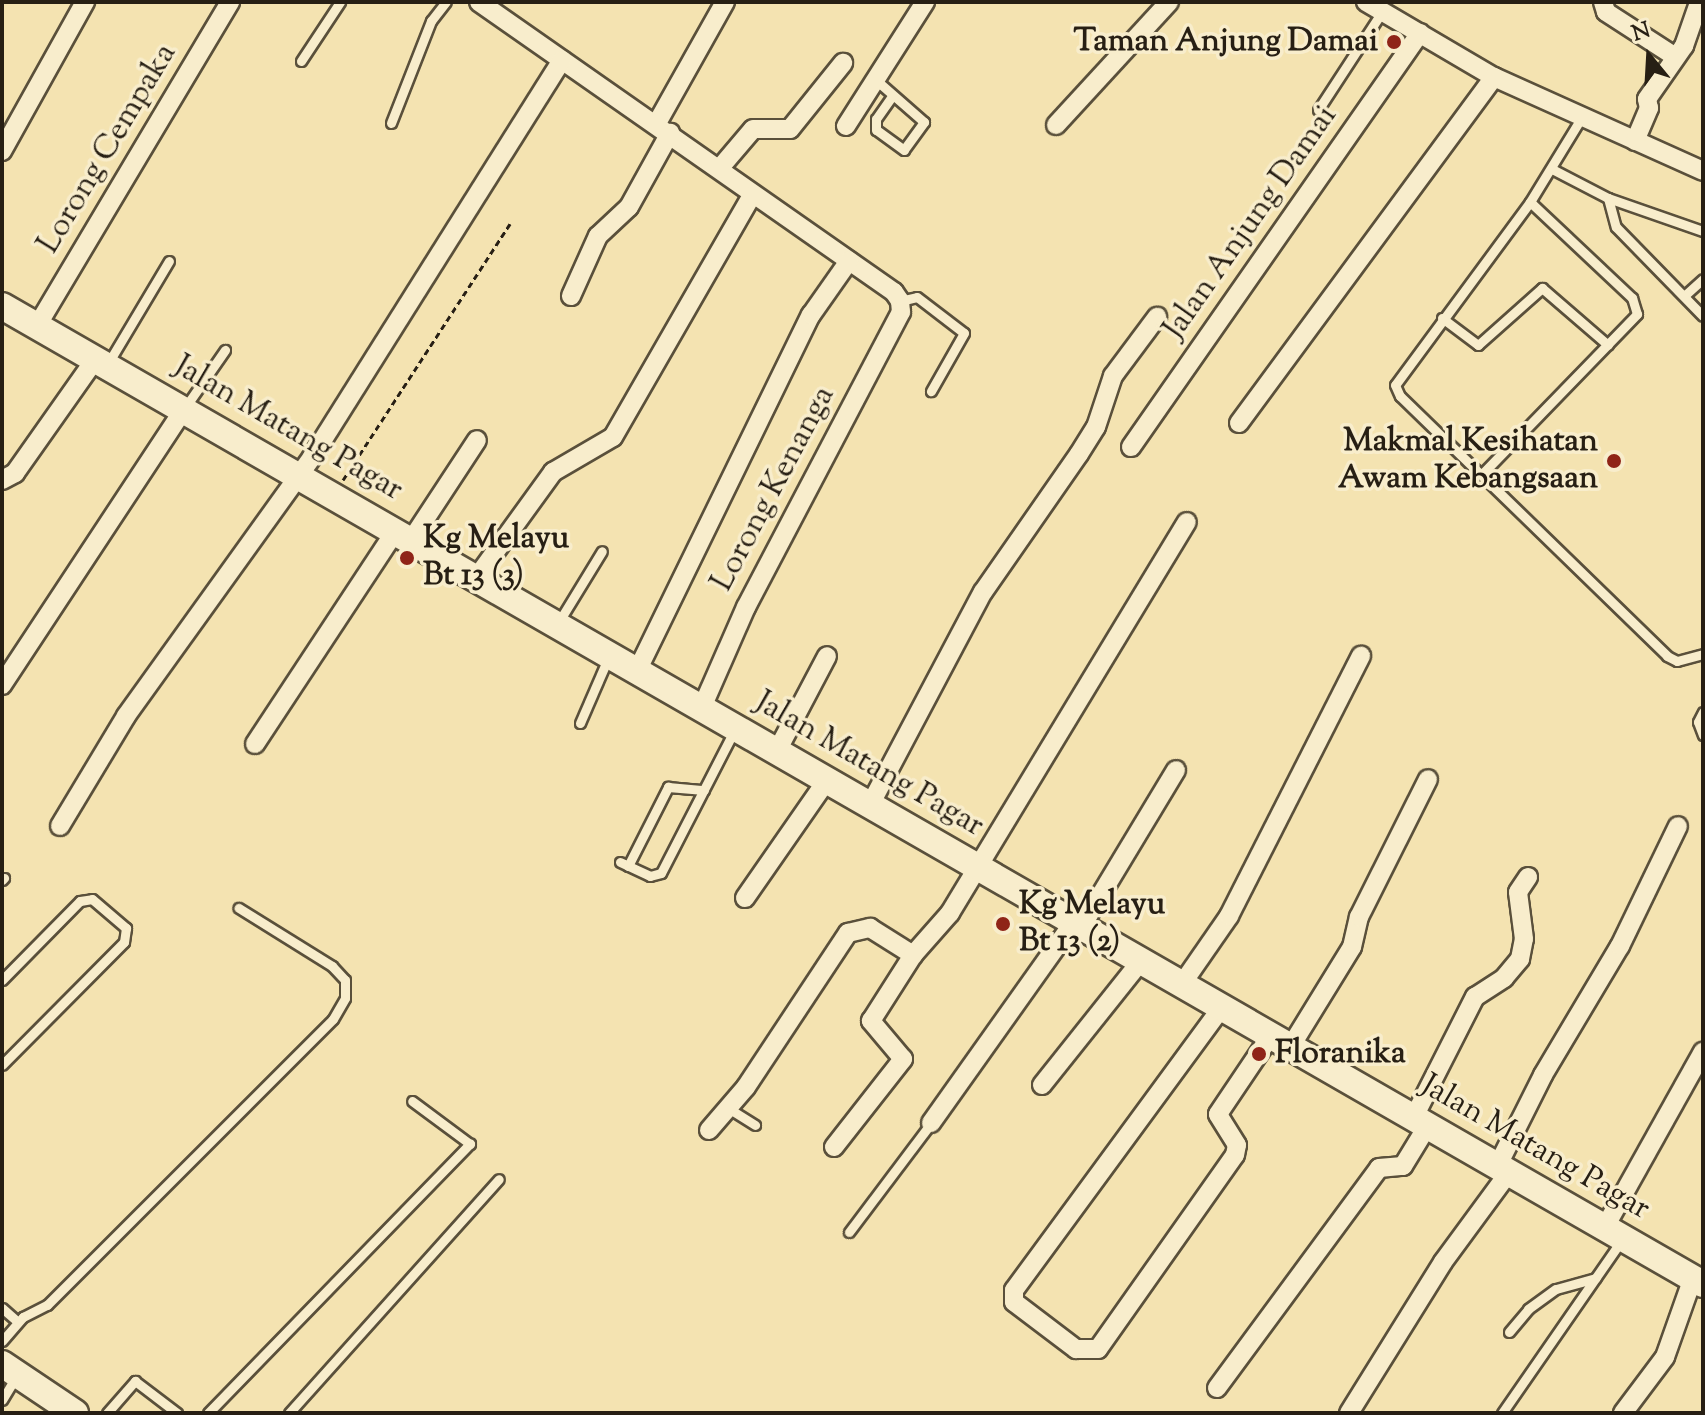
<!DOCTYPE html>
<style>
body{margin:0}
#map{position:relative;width:1705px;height:1415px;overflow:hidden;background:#f4e3b1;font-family:"Sorts Mill Goudy",serif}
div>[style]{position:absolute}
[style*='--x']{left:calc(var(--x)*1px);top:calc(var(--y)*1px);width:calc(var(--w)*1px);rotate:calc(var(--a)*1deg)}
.path>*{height:3px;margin-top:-1.5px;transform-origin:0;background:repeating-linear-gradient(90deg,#271f14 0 6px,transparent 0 10px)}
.roads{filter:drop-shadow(2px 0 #5a503b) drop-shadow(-2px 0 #5a503b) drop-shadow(0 2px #5a503b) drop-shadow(0 -2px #5a503b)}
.lane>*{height:9px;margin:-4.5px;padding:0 4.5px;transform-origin:4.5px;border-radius:4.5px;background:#f8edcc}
.street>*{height:18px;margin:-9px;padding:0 9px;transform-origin:9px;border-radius:9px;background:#f8edcc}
.secondary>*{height:26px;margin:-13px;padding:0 13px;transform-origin:13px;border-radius:13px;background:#f8edcc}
.dots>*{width:22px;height:22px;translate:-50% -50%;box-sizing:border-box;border:4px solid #f8edcc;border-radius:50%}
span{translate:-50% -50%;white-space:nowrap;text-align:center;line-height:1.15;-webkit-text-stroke:7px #f8edcc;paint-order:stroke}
.poi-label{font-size:32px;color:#271f14;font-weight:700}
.right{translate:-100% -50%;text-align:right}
.left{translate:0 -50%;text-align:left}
.street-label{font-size:32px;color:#271f14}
.frame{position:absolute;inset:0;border:4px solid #271f14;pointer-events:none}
.north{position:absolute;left:1609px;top:16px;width:80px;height:80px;-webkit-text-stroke:6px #f8edcc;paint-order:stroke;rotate:342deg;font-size:22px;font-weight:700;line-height:32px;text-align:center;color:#271f14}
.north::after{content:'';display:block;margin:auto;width:28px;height:36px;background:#271f14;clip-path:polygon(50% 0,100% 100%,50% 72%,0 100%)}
</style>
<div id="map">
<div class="path">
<div style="--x:343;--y:480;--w:306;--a:-56.9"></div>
</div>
<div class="roads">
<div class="lane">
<div style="--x:301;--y:61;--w:71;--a:-56.5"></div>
<div style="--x:876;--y:80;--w:64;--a:41.2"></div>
<div style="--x:924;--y:122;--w:34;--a:126"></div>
<div style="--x:904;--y:150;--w:34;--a:-144"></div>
<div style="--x:876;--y:130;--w:11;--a:-90"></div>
<div style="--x:876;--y:119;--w:28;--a:-55"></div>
<div style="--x:1318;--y:110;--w:117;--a:-56.9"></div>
<div style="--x:1580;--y:120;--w:96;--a:121.4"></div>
<div style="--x:1530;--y:202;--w:227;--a:126.4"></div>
<div style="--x:1395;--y:385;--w:12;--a:66"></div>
<div style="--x:1400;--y:396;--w:373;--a:44.2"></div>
<div style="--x:1667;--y:656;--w:11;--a:27"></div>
<div style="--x:1677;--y:661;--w:27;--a:-15"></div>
<div style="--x:391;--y:123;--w:110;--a:-68.6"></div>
<div style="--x:431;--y:21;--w:24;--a:-52"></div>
<div style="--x:1552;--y:169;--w:63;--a:27.4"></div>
<div style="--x:1608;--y:198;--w:101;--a:19.2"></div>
<div style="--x:1608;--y:198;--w:30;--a:75"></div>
<div style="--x:1616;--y:227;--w:124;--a:45.7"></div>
<div style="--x:1684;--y:296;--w:25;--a:-42"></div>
<div style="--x:900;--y:301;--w:17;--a:-13"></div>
<div style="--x:917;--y:297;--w:59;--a:37.5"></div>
<div style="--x:964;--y:333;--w:67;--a:119.6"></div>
<div style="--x:1442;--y:318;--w:45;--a:36.9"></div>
<div style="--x:1478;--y:345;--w:86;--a:-41.7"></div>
<div style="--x:1542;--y:288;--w:87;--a:40.8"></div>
<div style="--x:107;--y:365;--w:121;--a:-59.2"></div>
<div style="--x:184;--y:409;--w:72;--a:-55.2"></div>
<div style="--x:1482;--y:474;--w:223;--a:-45.9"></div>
<div style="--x:1637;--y:314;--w:17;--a:-107"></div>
<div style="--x:1632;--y:298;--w:140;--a:-136.7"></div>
<div style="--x:558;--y:623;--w:84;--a:-58.6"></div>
<div style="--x:1703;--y:712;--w:11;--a:117"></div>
<div style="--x:1698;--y:722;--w:14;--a:69"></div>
<div style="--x:580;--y:723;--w:73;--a:-66.6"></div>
<div style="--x:620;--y:862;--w:33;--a:25"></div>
<div style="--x:650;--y:876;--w:11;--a:-15"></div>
<div style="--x:661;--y:873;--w:160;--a:-62.8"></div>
<div style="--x:628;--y:866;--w:89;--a:-63.1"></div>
<div style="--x:668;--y:787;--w:36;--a:5"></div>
<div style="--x:2;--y:880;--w:3;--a:-45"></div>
<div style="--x:2;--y:980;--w:111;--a:-45.4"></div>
<div style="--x:80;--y:901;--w:12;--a:-9"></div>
<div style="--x:92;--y:899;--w:45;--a:40.5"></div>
<div style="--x:126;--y:928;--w:14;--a:98"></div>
<div style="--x:124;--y:942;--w:173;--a:134.8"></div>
<div style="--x:728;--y:1108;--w:32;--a:32"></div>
<div style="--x:849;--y:1232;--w:136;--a:-53"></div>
<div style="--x:2;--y:1308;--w:21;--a:41"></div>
<div style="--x:1509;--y:1332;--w:30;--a:-50"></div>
<div style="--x:1528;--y:1309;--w:34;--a:-36"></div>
<div style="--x:1556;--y:1289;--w:41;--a:-15.4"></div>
<div style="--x:2;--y:1341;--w:32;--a:-49"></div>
<div style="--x:23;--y:1317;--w:27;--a:-27"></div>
<div style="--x:47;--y:1305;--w:404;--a:-45"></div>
<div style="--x:333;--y:1019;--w:24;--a:-60"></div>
<div style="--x:345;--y:998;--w:18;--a:-90"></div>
<div style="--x:345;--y:980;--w:19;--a:-133"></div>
<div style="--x:332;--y:966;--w:110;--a:-148.1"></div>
<div style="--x:2;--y:1400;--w:27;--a:-59"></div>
<div style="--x:107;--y:1413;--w:43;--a:-48.8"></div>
<div style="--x:135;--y:1381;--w:53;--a:37.3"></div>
<div style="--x:208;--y:1413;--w:376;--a:-45.8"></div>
<div style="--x:470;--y:1144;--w:72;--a:-143.4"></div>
<div style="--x:289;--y:1413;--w:314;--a:-48.1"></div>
<div style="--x:1502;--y:1413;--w:211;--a:-55.3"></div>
</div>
<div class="street">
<div style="--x:479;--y:2;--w:506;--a:34.95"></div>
<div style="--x:894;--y:292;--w:11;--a:56"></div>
<div style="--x:900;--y:301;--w:11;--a:85"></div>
<div style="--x:901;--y:312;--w:333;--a:117.7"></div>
<div style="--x:746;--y:607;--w:109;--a:113.7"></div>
<div style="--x:1366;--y:2;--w:148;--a:30.4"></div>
<div style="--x:1494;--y:77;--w:229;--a:24.2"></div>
<div style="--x:1603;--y:2;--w:10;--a:73"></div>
<div style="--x:1606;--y:12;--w:81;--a:32.9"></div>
<div style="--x:657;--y:123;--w:139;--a:-60.7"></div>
<div style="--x:1056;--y:125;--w:167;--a:-47.4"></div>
<div style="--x:846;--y:126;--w:147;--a:-57.5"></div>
<div style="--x:1635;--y:141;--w:36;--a:-67"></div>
<div style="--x:1649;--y:108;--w:9;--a:-103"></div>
<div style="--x:1647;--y:99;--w:65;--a:-55.1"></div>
<div style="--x:1684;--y:46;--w:46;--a:-70.8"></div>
<div style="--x:2;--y:151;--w:171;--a:-60.9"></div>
<div style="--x:719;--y:169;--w:52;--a:-49.6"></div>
<div style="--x:753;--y:129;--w:37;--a:0"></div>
<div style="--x:790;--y:129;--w:85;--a:-51.2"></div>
<div style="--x:571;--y:296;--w:66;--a:-65.8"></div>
<div style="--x:598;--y:236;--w:42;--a:-43.1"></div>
<div style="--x:629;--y:207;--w:85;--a:-61"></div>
<div style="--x:37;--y:326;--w:377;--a:-59.2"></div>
<div style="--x:1239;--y:423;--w:430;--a:-53.6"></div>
<div style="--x:1131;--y:447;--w:505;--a:-55.08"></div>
<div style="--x:2;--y:480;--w:15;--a:-28"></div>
<div style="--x:15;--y:473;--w:141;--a:-54.8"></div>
<div style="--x:412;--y:539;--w:118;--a:-56.7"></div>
<div style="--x:477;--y:577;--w:130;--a:-54.1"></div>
<div style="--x:553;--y:472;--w:69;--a:-30.3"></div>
<div style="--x:613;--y:437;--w:279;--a:-60.1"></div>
<div style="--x:638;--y:669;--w:394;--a:-64"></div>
<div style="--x:811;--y:315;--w:66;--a:-54.9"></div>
<div style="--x:2;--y:685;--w:331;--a:-56.6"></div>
<div style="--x:255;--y:744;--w:256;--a:-56.6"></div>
<div style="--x:777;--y:751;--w:107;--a:-62.2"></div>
<div style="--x:870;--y:805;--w:241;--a:-62.1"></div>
<div style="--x:983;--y:592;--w:168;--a:-55.2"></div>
<div style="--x:1079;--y:454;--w:32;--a:-58"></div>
<div style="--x:1096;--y:427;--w:54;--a:-71.6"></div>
<div style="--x:1113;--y:376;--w:74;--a:-53.3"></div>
<div style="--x:60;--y:826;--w:128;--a:-59"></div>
<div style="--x:126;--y:716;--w:319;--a:-54.3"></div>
<div style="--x:312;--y:457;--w:469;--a:-57.8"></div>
<div style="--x:745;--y:898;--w:144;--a:-55.2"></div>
<div style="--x:1082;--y:926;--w:182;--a:-58.9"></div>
<div style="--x:1182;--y:984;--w:83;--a:-55.3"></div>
<div style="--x:1229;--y:916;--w:292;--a:-63.1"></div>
<div style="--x:1222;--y:1007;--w:351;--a:126.3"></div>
<div style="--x:1014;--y:1290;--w:12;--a:90"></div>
<div style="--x:1014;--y:1302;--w:78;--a:37.2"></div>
<div style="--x:1076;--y:1349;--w:22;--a:0"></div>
<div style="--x:1098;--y:1349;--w:237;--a:-54.8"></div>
<div style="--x:1235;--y:1155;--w:10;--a:-79"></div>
<div style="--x:1237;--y:1145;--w:36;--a:-122"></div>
<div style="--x:1218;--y:1114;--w:95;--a:-56.1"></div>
<div style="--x:1291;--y:1046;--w:116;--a:-58.4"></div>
<div style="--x:1352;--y:947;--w:31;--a:-77"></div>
<div style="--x:1359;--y:917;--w:154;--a:-63.4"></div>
<div style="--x:1042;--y:1085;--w:159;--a:-51.4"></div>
<div style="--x:1414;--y:1117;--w:135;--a:-63.1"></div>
<div style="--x:1475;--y:997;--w:35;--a:-33"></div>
<div style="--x:1504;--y:978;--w:25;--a:-50"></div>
<div style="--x:1520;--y:959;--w:20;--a:-79"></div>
<div style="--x:1524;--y:939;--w:47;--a:-97.3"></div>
<div style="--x:1518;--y:892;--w:18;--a:-56"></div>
<div style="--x:931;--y:1123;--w:247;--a:-54.6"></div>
<div style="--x:709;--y:1130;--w:57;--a:-49.3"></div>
<div style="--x:746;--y:1087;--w:185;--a:-56.5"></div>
<div style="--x:848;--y:933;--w:23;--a:-13"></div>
<div style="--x:870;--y:928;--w:51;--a:32.1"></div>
<div style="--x:834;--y:1147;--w:112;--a:-51.9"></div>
<div style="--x:903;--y:1059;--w:50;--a:-130.1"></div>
<div style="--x:871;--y:1021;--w:78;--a:-57.5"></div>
<div style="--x:913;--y:955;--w:56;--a:-48.6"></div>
<div style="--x:950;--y:913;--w:457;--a:-58.8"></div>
<div style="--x:1498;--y:1165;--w:101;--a:-63.4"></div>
<div style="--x:1543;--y:1075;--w:150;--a:-59.2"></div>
<div style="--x:1620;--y:946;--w:133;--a:-64.2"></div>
<div style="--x:1605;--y:1227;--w:201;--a:-60.8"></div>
<div style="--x:1217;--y:1388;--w:273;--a:-53.6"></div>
<div style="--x:1379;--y:1168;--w:24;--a:-5"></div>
<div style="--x:1403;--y:1166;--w:48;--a:-58.6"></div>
<div style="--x:1349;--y:1413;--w:178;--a:-58.1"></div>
<div style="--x:1443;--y:1262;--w:112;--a:-53.7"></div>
<div style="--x:1623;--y:1413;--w:70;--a:-53.1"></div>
<div style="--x:1665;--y:1357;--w:84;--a:-70.5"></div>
</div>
<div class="secondary">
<div style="--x:2;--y:306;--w:1962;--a:29.9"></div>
<div style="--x:2;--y:1364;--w:88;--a:33.9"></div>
</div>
</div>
<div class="dots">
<div style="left:1394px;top:42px;background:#8f2418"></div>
<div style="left:1614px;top:461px;background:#8f2418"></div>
<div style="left:407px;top:558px;background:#8f2418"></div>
<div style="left:1003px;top:924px;background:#8f2418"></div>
<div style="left:1259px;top:1054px;background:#8f2418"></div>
</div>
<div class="poi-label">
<span class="right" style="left:1378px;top:42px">Taman Anjung Damai</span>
<span class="right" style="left:1598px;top:461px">Makmal Kesihatan<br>Awam Kebangsaan</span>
<span class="left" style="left:423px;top:558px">Kg Melayu<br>Bt 13 (3)</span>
<span class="left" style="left:1019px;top:924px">Kg Melayu<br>Bt 13 (2)</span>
<span class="left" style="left:1275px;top:1054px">Floranika</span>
</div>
<div class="street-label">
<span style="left:108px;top:149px;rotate:-59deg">Lorong Cempaka</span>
<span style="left:1251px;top:223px;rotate:-55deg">Jalan Anjung Damai</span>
<span style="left:288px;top:429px;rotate:30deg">Jalan Matang Pagar</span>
<span style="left:774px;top:489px;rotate:-62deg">Lorong Kenanga</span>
<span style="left:869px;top:765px;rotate:30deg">Jalan Matang Pagar</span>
<span style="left:1535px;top:1148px;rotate:30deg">Jalan Matang Pagar</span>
</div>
<div class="frame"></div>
<div class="north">N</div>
</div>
